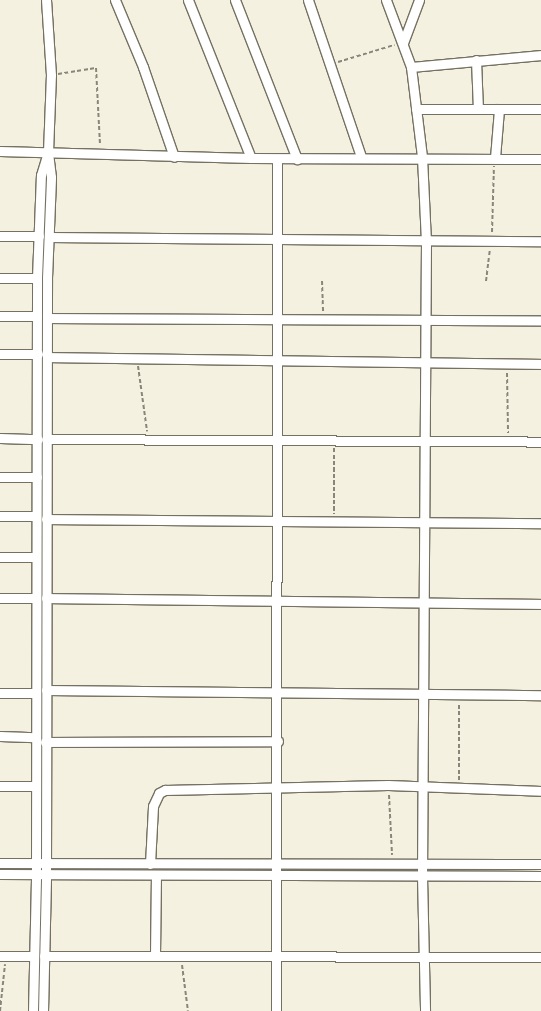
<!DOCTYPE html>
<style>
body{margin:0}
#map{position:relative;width:541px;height:1011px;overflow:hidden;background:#f5f1e0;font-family:Helvetica,sans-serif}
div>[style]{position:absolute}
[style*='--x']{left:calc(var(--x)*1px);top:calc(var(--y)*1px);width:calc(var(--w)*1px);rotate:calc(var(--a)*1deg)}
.path>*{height:2px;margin-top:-1px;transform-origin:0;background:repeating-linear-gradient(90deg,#88867a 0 4px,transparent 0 6.5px)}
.roads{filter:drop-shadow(1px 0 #757162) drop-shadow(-1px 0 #757162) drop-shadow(0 1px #757162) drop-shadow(0 -1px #757162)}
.minor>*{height:9px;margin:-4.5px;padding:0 4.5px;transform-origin:4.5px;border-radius:4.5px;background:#fff}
span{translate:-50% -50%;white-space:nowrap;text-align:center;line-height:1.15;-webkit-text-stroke:4px #fff;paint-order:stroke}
</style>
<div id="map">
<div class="path">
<div style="--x:338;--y:62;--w:59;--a:-16.9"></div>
<div style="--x:58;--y:74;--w:38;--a:-9"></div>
<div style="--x:96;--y:68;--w:77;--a:87"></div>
<div style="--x:492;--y:232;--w:66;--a:-88.3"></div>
<div style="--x:322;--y:281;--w:31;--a:88"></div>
<div style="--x:486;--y:281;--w:32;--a:-83"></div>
<div style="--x:138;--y:366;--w:66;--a:82.1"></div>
<div style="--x:507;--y:373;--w:60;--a:89"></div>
<div style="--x:334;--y:448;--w:66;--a:90"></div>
<div style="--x:459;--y:780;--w:78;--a:-90"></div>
<div style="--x:389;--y:795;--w:60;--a:87.1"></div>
<div style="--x:182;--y:965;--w:46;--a:82.6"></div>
<div style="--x:0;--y:1011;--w:47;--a:-83.9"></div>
</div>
<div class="roads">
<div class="minor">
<div style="--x:115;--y:0;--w:73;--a:67.3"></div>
<div style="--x:143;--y:67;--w:95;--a:71"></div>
<div style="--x:188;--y:0;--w:170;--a:68.3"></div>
<div style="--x:235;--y:0;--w:171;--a:68.7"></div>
<div style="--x:308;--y:0;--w:166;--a:71.3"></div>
<div style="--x:386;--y:0;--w:72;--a:69.5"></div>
<div style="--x:411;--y:67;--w:91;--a:83"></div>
<div style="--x:422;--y:157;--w:84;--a:87.3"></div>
<div style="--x:426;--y:241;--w:635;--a:90.36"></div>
<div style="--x:422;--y:876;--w:135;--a:88.7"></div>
<div style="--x:403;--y:43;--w:46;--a:-69.6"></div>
<div style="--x:476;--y:60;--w:49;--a:87.7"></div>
<div style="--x:411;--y:67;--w:131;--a:-5.3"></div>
<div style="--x:416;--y:109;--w:125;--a:0"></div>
<div style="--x:0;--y:151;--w:251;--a:1.6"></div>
<div style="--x:251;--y:158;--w:290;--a:0.2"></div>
<div style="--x:495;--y:158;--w:49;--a:-85.3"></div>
<div style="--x:0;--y:236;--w:39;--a:0"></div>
<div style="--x:49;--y:237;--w:492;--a:0.5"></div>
<div style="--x:0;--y:278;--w:37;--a:0"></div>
<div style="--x:0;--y:316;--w:37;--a:0"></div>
<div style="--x:48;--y:318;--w:493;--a:0.3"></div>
<div style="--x:0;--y:354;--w:38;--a:0"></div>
<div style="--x:48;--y:357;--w:493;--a:0.8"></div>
<div style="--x:0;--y:438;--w:38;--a:2"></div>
<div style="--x:48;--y:439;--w:493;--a:0.3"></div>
<div style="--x:0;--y:477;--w:37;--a:0"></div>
<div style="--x:0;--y:516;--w:35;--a:0"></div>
<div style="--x:46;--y:519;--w:495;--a:0.5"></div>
<div style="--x:0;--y:557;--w:35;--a:0"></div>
<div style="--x:0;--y:598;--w:36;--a:0"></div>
<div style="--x:46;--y:598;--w:495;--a:0.7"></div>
<div style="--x:46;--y:690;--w:495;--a:0.6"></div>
<div style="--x:0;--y:693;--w:35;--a:0"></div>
<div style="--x:0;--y:736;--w:35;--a:2"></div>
<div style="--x:45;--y:742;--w:233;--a:-0.2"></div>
<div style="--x:0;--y:786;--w:36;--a:0"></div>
<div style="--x:0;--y:863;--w:541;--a:0.11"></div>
<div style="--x:150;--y:864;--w:58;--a:-87"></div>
<div style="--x:153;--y:806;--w:14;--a:-65"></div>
<div style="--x:159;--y:793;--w:7;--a:-27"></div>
<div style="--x:165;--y:790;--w:223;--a:-1.3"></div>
<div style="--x:388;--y:785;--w:153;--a:2.2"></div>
<div style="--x:0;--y:874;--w:541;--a:0.21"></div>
<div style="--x:155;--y:955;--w:79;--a:-89.3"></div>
<div style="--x:0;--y:956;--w:34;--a:0"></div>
<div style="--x:44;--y:956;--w:497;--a:0.1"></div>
<div style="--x:33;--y:1011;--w:137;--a:-88.7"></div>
<div style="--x:36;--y:874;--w:596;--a:-89.9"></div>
<div style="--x:37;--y:278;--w:103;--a:-87.8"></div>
<div style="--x:41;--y:175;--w:24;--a:-73"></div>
<div style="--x:43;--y:1011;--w:137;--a:-88.7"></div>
<div style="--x:46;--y:874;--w:596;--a:-89.9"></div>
<div style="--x:47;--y:278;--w:101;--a:-87.7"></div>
<div style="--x:51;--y:177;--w:25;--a:-97"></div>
<div style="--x:48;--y:152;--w:77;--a:-87.8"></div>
<div style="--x:51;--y:75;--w:75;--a:-93.8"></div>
<div style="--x:276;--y:1011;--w:852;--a:-89.93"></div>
</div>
</div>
</div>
